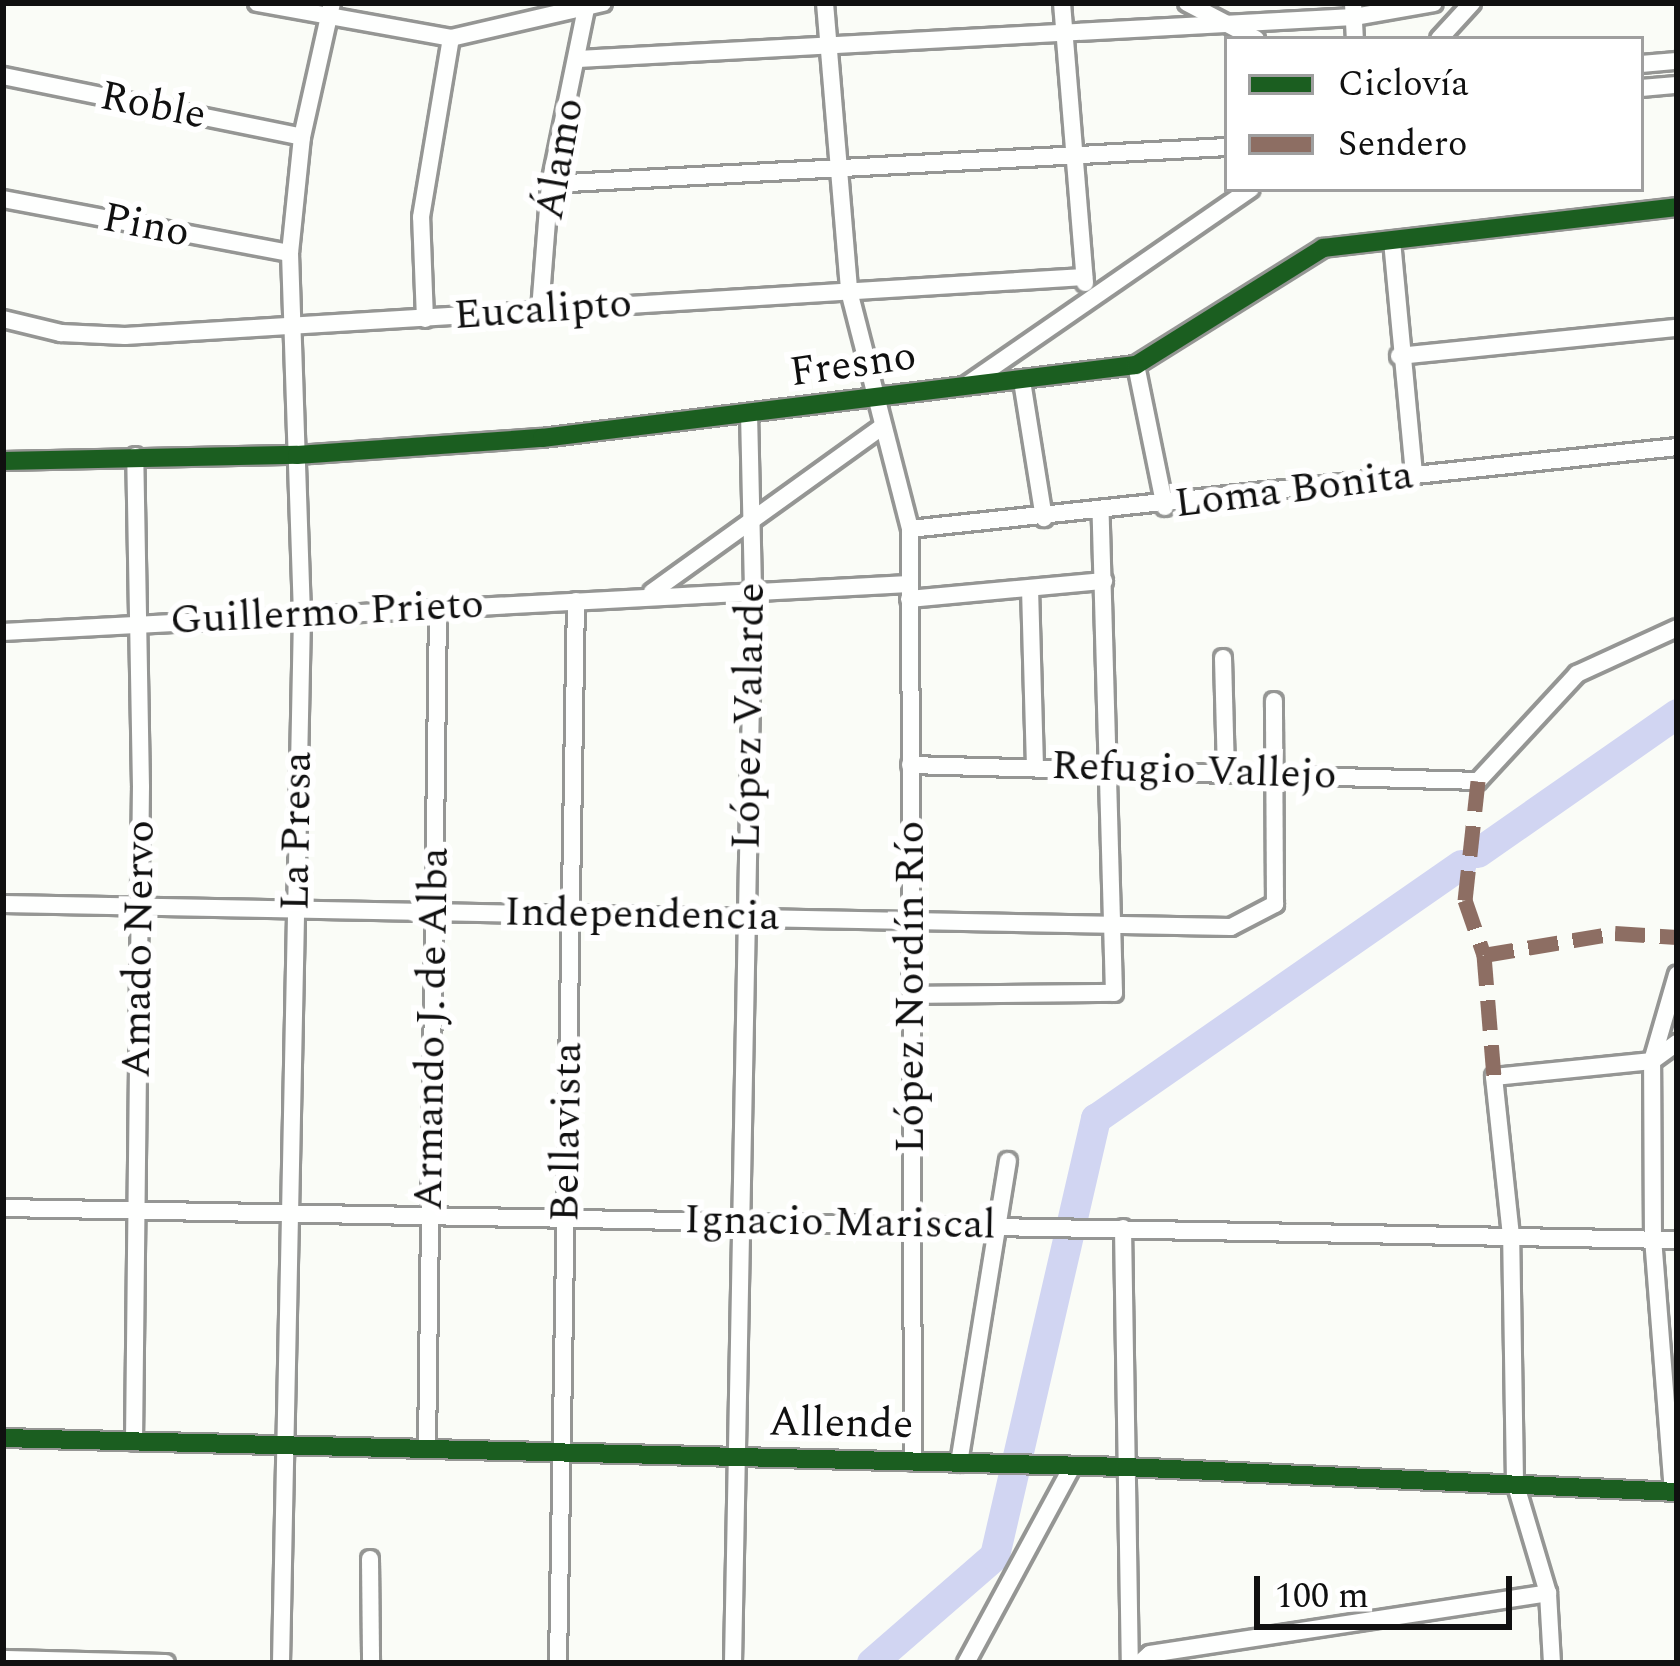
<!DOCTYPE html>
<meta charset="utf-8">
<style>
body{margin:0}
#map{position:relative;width:1680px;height:1666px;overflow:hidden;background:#fafcf7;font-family:Spectral,serif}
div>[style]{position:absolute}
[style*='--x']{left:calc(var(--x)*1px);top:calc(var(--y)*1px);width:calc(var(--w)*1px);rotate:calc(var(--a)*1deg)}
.river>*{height:30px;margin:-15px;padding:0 15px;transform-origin:15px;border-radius:15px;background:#d1d5f2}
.roads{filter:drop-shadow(3px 0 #959694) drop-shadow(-3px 0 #959694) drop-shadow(0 3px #959694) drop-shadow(0 -3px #959694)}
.street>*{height:16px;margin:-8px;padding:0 8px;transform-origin:8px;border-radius:8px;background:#fefffe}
.quiet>*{height:15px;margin-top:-7.5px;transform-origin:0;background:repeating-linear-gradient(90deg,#8d6e63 0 30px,transparent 0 45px)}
.cycleway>*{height:18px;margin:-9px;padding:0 9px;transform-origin:9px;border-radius:9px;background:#1b5e20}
span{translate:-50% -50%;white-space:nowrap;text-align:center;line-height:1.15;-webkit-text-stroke:12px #fff;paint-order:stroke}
.street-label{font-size:42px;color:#101010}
.frame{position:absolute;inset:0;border:6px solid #101010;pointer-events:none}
.legend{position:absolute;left:1224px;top:36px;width:420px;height:156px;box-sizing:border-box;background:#fff;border:3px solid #9f9f9f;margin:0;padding:15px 21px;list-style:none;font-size:36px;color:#101010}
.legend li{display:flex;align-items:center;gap:24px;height:60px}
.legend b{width:60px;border:3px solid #9f9f9f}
.scale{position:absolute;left:1254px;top:1576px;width:258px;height:54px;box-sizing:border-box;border:6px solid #101010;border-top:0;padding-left:15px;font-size:36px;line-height:42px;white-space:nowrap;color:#101010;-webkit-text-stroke:9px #fff;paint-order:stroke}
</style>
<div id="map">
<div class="river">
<div style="--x:1478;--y:853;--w:243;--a:-34.9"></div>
<div style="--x:872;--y:1663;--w:163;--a:-41"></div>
<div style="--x:995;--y:1556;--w:449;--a:-77"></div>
<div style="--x:1096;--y:1119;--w:445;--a:-34.8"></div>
</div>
<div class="roads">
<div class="street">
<div style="--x:257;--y:3;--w:197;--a:10.2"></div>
<div style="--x:451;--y:38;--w:156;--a:-13"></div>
<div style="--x:825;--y:3;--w:289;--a:85.2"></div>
<div style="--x:849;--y:291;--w:246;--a:75.6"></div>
<div style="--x:910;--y:529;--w:933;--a:89.82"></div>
<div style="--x:1062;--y:3;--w:281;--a:85.3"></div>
<div style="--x:1187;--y:3;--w:78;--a:27.6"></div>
<div style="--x:1353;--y:3;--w:36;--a:87"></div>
<div style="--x:1439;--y:39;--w:49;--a:-47.5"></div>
<div style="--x:578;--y:59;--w:777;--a:-3.1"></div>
<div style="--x:1354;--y:17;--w:81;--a:-9.9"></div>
<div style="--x:1641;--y:64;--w:36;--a:-5"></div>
<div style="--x:3;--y:76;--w:305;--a:11.5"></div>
<div style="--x:1641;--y:88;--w:36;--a:-5"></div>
<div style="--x:550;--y:184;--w:678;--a:-3.13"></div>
<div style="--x:3;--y:199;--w:292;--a:10.7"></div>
<div style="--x:1392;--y:241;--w:235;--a:84.6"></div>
<div style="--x:540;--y:310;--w:126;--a:-85.5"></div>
<div style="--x:550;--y:184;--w:180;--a:-78.4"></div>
<div style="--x:3;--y:319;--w:60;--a:13.6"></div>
<div style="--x:61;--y:333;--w:64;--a:2.7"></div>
<div style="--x:125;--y:336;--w:961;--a:-3.52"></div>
<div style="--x:425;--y:319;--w:102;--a:-92.2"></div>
<div style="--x:421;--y:217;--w:181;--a:-80.5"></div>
<div style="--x:1399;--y:356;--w:279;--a:-5.8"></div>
<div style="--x:1136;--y:365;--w:145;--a:78.5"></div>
<div style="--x:1022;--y:381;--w:139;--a:80.9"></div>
<div style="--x:965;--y:386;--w:347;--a:-34.6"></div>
<div style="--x:3;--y:461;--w:294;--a:-1.2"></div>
<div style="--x:297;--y:455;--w:246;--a:-4"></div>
<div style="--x:542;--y:438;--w:598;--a:-7.01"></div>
<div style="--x:1136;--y:365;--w:221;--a:-32"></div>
<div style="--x:1323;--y:248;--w:356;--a:-6.6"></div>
<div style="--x:910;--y:529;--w:771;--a:-6.1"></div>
<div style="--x:1030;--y:588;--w:177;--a:88.4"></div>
<div style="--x:652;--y:592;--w:283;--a:-35.7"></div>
<div style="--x:909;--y:599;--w:196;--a:-5.3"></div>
<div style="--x:3;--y:632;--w:907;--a:-3.03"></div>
<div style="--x:1223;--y:658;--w:114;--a:88.5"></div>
<div style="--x:910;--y:765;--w:568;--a:1.61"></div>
<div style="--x:1478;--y:781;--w:146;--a:-47.2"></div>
<div style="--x:1577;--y:674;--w:110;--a:-24.7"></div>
<div style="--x:3;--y:904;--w:1228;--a:1.07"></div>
<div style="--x:1231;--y:927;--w:50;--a:-27.6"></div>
<div style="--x:1275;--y:904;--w:203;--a:-90.3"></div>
<div style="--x:911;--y:995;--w:203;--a:-0.6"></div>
<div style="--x:1114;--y:993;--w:480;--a:-91.6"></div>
<div style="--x:3;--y:1208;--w:1674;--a:1.1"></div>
<div style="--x:1123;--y:1228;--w:435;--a:89.1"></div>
<div style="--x:3;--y:1438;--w:1122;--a:1.48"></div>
<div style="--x:1125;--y:1467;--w:553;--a:2.59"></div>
<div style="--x:134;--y:1442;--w:655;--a:-89.39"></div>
<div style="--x:141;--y:787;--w:331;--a:-91"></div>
<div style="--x:427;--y:1449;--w:841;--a:-89.25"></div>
<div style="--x:959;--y:1463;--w:306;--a:-80.8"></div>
<div style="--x:1673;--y:1492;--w:254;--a:-94.5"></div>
<div style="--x:1653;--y:1239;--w:178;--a:-90.3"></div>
<div style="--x:1652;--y:1061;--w:90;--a:-73.8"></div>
<div style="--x:370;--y:1559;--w:104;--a:89.4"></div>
<div style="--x:3;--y:1659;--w:163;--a:1.4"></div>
<div style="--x:281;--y:1663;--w:1048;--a:-88.85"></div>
<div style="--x:302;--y:615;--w:362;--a:-91.9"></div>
<div style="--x:290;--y:253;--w:117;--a:-84.1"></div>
<div style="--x:302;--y:137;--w:137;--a:-77.4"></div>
<div style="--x:558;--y:1663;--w:1062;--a:-89.03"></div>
<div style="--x:733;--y:1663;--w:1074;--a:-88.93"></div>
<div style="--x:753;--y:589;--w:172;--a:-91.3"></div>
<div style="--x:966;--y:1663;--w:223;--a:-61.6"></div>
<div style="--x:1140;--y:1663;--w:13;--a:-42"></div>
<div style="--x:1150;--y:1654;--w:403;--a:-8.7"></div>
<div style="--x:1552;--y:1663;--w:70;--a:-93.3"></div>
<div style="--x:1548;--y:1593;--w:116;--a:-106.6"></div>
<div style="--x:1515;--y:1482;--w:246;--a:-90.9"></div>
<div style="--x:1511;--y:1236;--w:160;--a:-96.1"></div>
<div style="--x:1494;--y:1077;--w:159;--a:-5.8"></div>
<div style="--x:1652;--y:1061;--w:31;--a:-36"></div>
</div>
</div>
<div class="quiet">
<div style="--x:1478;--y:781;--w:120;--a:96.2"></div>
<div style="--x:1465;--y:900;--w:58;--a:70.9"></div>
<div style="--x:1484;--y:955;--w:122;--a:85.3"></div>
<div style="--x:1484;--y:955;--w:133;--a:-9.5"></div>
<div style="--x:1615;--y:933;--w:62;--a:3.7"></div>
</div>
<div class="cycleway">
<div style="--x:3;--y:461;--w:294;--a:-1.2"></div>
<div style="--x:297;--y:455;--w:246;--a:-4"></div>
<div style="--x:542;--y:438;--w:598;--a:-7.01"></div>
<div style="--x:1136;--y:365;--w:221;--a:-32"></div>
<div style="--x:1323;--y:248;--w:356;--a:-6.6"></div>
<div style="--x:3;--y:1438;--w:1122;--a:1.48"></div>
<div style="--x:1125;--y:1467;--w:553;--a:2.59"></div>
</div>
<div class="street-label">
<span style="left:153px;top:106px;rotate:11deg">Roble</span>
<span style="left:560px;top:159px;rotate:-80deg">Álamo</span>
<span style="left:146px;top:226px;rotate:11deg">Pino</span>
<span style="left:543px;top:310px;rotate:-4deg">Eucalipto</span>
<span style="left:853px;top:365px;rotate:-8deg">Fresno</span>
<span style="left:1294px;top:490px;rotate:-7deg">Loma Bonita</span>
<span style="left:327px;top:613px;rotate:-3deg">Guillermo Prieto</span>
<span style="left:749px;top:716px;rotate:-89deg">López Valarde</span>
<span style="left:1194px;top:771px;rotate:2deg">Refugio Vallejo</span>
<span style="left:297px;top:831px;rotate:-89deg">La Presa</span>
<span style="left:642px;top:915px;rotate:1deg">Independencia</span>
<span style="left:139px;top:949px;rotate:-89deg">Amado Nervo</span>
<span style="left:911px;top:987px;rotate:-90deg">López Nordín Río</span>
<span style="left:432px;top:1029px;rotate:-89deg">Armando J. de Alba</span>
<span style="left:567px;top:1132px;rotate:-89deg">Bellavista</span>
<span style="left:840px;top:1223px;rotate:1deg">Ignacio Mariscal</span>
<span style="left:841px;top:1424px;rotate:1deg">Allende</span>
</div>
<div class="frame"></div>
<ul class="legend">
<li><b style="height:15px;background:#1b5e20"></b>Ciclovía</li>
<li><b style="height:15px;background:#8d6e63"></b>Sendero</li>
</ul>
<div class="scale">100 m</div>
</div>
